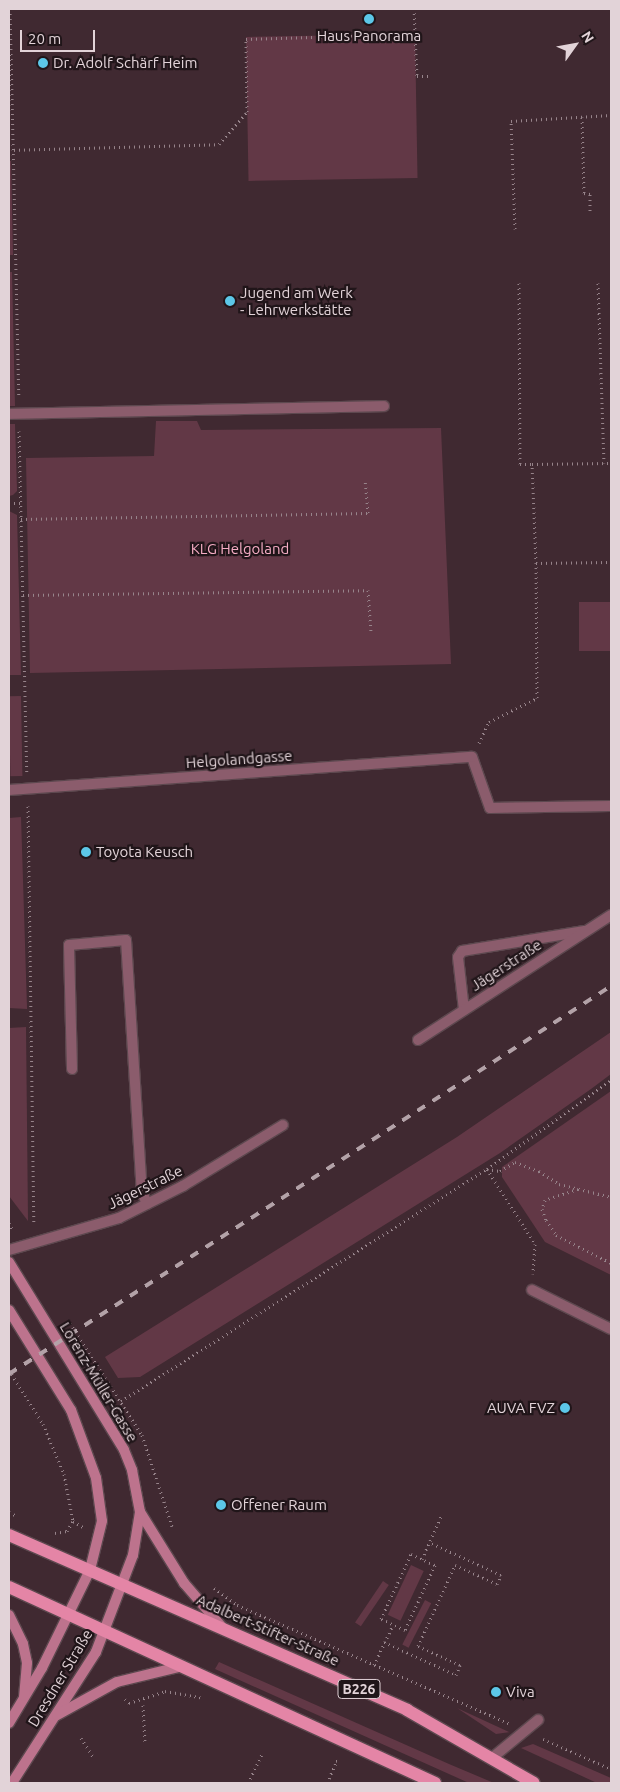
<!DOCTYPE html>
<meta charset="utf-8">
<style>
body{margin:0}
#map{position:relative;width:620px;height:1792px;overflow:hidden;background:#402931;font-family:Ubuntu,sans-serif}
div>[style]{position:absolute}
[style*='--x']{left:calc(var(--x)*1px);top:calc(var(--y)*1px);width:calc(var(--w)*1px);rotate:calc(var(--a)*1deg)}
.green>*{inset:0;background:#623846;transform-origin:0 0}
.path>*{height:3px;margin-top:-1.5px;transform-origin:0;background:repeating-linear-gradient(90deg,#97848b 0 1px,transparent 0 5px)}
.roads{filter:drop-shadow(1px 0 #5d484f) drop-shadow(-1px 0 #5d484f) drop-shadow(0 1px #5d484f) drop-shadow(0 -1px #5d484f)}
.lane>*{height:10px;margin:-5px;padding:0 5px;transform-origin:5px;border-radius:5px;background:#8b5c6c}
.street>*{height:10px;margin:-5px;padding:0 5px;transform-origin:5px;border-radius:5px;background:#8b5c6c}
.secondary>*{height:10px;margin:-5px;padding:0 5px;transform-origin:5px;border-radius:5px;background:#bd738d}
.primary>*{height:12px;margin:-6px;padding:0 6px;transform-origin:6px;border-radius:6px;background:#e485a6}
.rail>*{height:4px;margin-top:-2px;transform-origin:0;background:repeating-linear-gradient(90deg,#b3a2a8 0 9px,transparent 0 18px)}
.dots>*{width:14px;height:14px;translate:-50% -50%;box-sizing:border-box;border:2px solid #201519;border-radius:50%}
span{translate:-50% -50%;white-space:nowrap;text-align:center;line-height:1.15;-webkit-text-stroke:4.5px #201519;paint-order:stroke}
.shield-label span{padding:1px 4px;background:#201519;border:1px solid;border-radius:4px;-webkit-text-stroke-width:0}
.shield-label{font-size:14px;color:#e2d3d8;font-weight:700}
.poi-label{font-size:15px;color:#e2d3d8}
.left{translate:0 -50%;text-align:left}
.right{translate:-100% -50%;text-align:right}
.park-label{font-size:15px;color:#f6adc5}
.street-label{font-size:15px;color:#e2d3d8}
.frame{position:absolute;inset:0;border:10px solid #e2d3d8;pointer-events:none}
.north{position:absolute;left:550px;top:20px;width:50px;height:50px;-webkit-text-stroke:4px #201519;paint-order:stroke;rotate:58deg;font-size:14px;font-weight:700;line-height:20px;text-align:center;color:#e2d3d8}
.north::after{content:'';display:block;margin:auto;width:18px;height:22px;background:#e2d3d8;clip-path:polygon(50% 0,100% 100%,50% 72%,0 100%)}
.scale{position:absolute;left:20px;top:30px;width:75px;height:22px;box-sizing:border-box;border:2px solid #e2d3d8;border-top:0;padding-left:6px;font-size:15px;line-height:18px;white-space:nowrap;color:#e2d3d8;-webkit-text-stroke:4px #201519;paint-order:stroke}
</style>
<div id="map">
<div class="green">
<div style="left:415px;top:34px;width:144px;height:169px;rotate:89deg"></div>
<div style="clip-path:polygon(9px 161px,11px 161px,13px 255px,9px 255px)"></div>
<div style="clip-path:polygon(9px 272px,12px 272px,15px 406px,9px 406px)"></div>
<div style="clip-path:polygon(156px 421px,197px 421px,201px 430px,441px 428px,451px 664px,30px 673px,26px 458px,154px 456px)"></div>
<div style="clip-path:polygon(9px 424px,15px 424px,17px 491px,13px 495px,9px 496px)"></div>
<div style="clip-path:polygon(9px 511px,17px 515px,21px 675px,9px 675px)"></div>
<div style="left:579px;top:602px;width:31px;height:49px"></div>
<div style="left:21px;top:696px;width:80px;height:12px;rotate:89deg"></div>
<div style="clip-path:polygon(21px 817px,27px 1009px,9px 1008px,9px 818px)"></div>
<div style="clip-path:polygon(26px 1027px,28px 1221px,9px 1196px,9px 1028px)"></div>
<div style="clip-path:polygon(611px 1032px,611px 1074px,591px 1089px,500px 1153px,140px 1377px,118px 1378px,105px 1357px,457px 1137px)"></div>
<div style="clip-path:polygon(611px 1091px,611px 1275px,545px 1242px,502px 1177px,502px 1167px)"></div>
<div style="left:411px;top:1565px;width:14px;height:55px;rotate:25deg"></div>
<div style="left:383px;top:1581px;width:7px;height:50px;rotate:34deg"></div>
<div style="left:425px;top:1600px;width:7px;height:50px;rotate:27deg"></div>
<div style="clip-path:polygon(219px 1662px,449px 1764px,494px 1783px,469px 1783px,215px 1669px)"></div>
<div style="clip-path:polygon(457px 1708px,509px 1732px,510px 1732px,496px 1734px)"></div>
<div style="clip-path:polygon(533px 1744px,611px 1778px,611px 1783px,597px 1783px,521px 1748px)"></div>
</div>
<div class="path">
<div style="--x:10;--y:9;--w:388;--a:88.7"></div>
<div style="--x:415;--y:34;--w:42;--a:87.3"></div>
<div style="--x:417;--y:76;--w:11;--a:0"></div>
<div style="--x:582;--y:117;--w:76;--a:88.5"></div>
<div style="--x:584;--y:193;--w:6;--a:9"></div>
<div style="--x:590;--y:194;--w:19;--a:90"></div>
<div style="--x:9;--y:150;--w:210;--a:-1.6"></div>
<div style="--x:219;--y:144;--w:43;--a:-48.8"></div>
<div style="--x:247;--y:112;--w:73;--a:-90.8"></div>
<div style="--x:246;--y:39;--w:169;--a:-1.7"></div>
<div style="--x:415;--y:34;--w:25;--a:-92"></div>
<div style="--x:515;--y:229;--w:108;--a:-92.1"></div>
<div style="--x:511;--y:121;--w:100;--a:-3.4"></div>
<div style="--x:519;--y:283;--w:181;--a:89.7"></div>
<div style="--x:520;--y:464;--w:12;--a:0"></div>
<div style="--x:598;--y:283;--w:180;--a:88.1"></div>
<div style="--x:19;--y:431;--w:341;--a:88.7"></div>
<div style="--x:9;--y:503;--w:12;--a:0"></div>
<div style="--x:21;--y:519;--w:347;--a:-1"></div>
<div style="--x:368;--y:513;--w:32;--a:-95"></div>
<div style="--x:536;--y:563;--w:99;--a:-92.3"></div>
<div style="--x:532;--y:464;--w:79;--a:-0.7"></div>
<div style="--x:23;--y:595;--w:345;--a:-0.8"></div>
<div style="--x:368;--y:590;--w:42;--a:85.9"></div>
<div style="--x:479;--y:743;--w:23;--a:-65"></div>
<div style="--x:489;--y:722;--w:54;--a:-26.6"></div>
<div style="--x:537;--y:698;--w:135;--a:-90.4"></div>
<div style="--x:536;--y:563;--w:75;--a:-0.8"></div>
<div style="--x:28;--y:806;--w:419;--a:89.2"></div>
<div style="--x:487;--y:1169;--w:89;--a:57.4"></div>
<div style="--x:535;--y:1244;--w:30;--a:94"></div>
<div style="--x:487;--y:1169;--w:13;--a:9"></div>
<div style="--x:500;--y:1171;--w:17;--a:-31"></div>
<div style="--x:515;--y:1162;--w:26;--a:21"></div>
<div style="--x:539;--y:1171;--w:24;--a:33"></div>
<div style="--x:559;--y:1184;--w:54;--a:14"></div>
<div style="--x:578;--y:1189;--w:35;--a:162"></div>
<div style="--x:545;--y:1200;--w:9;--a:108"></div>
<div style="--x:542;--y:1209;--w:12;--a:70"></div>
<div style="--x:546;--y:1220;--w:18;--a:56"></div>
<div style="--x:556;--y:1235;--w:62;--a:27"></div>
<div style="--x:9;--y:1223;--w:9;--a:63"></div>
<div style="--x:70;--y:1323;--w:133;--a:57.3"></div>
<div style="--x:142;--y:1435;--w:96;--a:71.8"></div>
<div style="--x:9;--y:1370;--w:64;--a:57.8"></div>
<div style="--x:43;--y:1424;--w:54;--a:67.2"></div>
<div style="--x:64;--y:1474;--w:48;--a:79.2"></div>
<div style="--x:73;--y:1521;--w:12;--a:31"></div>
<div style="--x:121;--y:1401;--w:433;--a:-32.4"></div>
<div style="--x:487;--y:1169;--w:153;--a:-35.7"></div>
<div style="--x:9;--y:1512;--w:9;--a:27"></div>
<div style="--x:55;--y:1533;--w:12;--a:-9"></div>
<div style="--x:67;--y:1531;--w:12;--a:-59"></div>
<div style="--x:411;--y:1554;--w:26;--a:25"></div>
<div style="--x:435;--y:1565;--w:72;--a:114.8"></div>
<div style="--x:405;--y:1630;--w:26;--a:-155"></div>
<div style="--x:381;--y:1619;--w:72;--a:-65.2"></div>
<div style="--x:422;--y:1559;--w:49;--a:-66"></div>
<div style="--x:214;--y:1588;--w:29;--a:36"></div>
<div style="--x:237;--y:1605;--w:296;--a:23.5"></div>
<div style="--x:384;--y:1642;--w:79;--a:24.6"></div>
<div style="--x:456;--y:1675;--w:11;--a:-68"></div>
<div style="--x:460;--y:1665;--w:46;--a:-155.7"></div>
<div style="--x:418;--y:1646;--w:89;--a:-65.4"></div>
<div style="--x:455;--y:1565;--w:46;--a:24.3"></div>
<div style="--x:497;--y:1584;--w:10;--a:-66"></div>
<div style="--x:501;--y:1575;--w:79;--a:-155.4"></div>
<div style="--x:374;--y:1665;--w:44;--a:-64.6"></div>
<div style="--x:125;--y:1699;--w:6;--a:45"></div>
<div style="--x:129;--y:1703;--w:38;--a:-18"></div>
<div style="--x:165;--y:1691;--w:36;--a:10"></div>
<div style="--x:143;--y:1705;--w:37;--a:87"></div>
<div style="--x:81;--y:1738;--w:24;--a:57"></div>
<div style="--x:543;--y:1739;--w:74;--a:23.8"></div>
<div style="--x:248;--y:1783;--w:34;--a:-64"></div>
<div style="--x:327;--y:1783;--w:24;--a:-66"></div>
<div style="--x:337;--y:1761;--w:3;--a:-162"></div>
</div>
<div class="roads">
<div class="lane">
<div style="--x:9;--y:414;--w:375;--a:-1.2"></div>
<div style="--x:472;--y:757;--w:54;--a:70.6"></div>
<div style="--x:490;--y:808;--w:120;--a:-1"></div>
<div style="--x:464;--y:1010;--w:53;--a:-96.5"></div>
<div style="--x:458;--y:957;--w:7;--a:-56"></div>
<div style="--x:462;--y:951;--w:124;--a:-9.3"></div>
<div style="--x:418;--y:1040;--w:230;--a:-32.9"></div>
<div style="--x:72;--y:1069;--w:124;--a:-91.4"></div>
<div style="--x:69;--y:945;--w:57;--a:-5"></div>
<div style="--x:126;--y:940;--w:253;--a:86.4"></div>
<div style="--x:142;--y:1192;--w:13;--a:67"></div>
<div style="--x:9;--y:1250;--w:115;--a:-16.2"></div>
<div style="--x:119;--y:1218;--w:72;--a:-26.6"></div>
<div style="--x:183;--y:1186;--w:117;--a:-31.4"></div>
<div style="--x:492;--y:1758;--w:60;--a:-39.6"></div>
</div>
<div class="street">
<div style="--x:9;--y:790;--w:464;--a:-4.1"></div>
<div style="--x:532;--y:1290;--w:88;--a:26.3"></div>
</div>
<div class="secondary">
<div style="--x:9;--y:1262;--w:220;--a:58.5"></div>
<div style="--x:124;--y:1450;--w:22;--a:68"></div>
<div style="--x:132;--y:1470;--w:43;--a:79.2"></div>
<div style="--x:140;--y:1512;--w:44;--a:99.2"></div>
<div style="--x:133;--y:1555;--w:104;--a:110.9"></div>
<div style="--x:96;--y:1652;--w:156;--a:122.7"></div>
<div style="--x:9;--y:1310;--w:118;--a:58.2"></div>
<div style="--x:71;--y:1410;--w:72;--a:69.8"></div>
<div style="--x:96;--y:1478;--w:43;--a:82.1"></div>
<div style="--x:102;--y:1521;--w:50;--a:103.8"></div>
<div style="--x:90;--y:1570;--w:109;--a:116.1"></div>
<div style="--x:42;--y:1668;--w:64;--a:121"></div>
<div style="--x:140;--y:1512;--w:84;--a:58.2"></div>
<div style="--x:184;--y:1583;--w:58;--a:49.2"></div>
<div style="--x:9;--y:1615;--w:32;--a:64"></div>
<div style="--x:23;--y:1644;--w:19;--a:78"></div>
<div style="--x:27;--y:1663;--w:33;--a:95"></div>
<div style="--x:57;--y:1715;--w:68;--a:-28.8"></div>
<div style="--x:117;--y:1682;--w:64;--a:-13.6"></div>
</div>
<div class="primary">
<div style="--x:9;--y:1535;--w:435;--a:23.7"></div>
<div style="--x:407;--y:1710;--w:146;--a:29.9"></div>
<div style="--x:9;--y:1587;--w:469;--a:24.7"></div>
</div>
</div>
<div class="rail">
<div style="--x:9;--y:1374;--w:716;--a:-32.8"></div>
</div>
<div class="dots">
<div style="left:369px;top:19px;background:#5cc7e8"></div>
<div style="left:43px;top:63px;background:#5cc7e8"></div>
<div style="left:230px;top:301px;background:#5cc7e8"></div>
<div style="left:86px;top:852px;background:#5cc7e8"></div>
<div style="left:565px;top:1408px;background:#5cc7e8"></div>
<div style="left:221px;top:1505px;background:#5cc7e8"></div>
<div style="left:496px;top:1692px;background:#5cc7e8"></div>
</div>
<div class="shield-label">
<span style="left:359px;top:1689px">B226</span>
</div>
<div class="poi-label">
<span style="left:369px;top:36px">Haus Panorama</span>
<span class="left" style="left:53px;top:63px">Dr. Adolf Schärf Heim</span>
<span class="left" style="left:240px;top:301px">Jugend am Werk<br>- Lehrwerkstätte</span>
<span class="left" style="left:96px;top:852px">Toyota Keusch</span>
<span class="right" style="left:555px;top:1408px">AUVA FVZ</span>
<span class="left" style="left:231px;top:1505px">Offener Raum</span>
<span class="left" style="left:506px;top:1692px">Viva</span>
</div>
<div class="park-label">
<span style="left:240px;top:549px">KLG Helgoland</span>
</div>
<div class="street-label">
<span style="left:239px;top:759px;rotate:-4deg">Helgolandgasse</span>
<span style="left:506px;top:965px;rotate:-33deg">Jägerstraße</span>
<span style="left:145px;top:1187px;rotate:-26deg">Jägerstraße</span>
<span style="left:99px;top:1382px;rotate:59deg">Lorenz-Müller-Gasse</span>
<span style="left:268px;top:1630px;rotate:24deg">Adalbert-Stifter-Straße</span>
<span style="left:60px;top:1678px;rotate:-59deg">Dresdner Straße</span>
</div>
<div class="frame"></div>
<div class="north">N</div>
<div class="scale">20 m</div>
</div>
